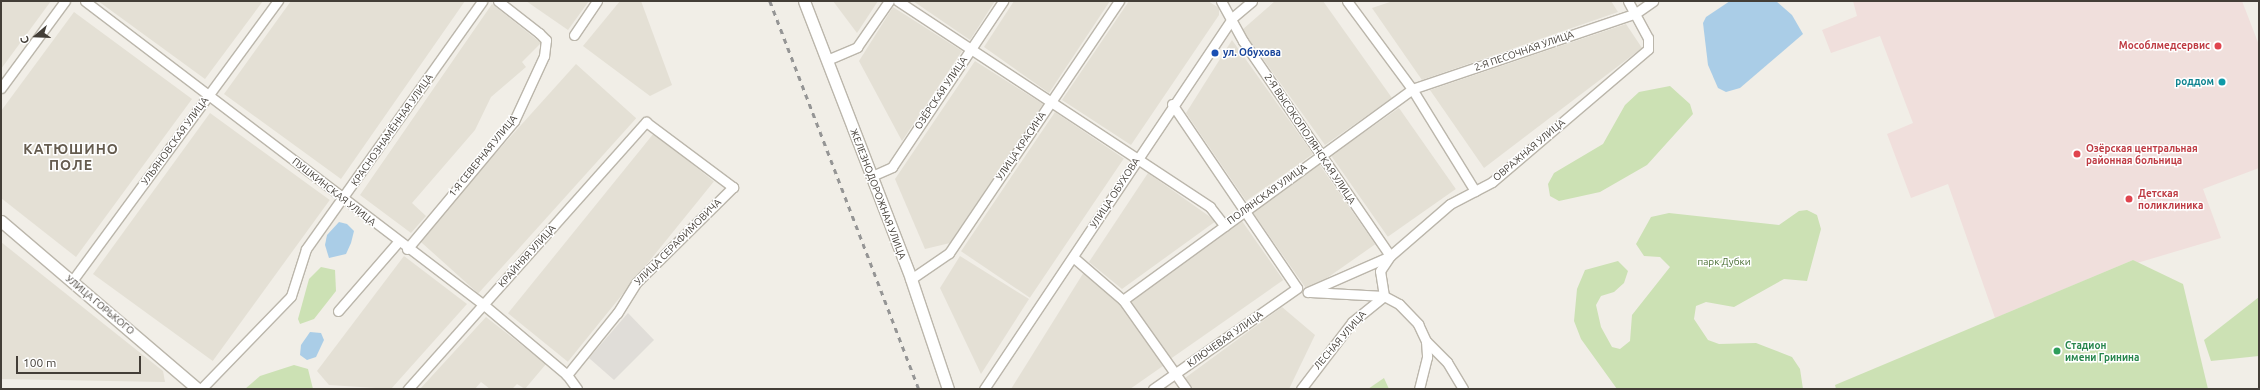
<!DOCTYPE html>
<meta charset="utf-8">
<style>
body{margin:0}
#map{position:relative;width:2260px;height:390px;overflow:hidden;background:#f1eee7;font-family:Ubuntu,sans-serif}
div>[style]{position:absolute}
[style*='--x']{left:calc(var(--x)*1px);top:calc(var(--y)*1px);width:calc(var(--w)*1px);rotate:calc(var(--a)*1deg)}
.residential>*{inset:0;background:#e4e0d5;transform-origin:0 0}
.industrial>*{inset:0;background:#e0ddd8}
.medical>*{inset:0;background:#f0dfdc}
.green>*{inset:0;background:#cce1b4}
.water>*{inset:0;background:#aacde7}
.roads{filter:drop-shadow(1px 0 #bbb6ab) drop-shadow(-1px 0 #bbb6ab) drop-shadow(0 1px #bbb6ab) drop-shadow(0 -1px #bbb6ab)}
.minor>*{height:9px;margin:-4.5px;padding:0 4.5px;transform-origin:4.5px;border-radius:4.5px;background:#fff}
.tertiary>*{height:11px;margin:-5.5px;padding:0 5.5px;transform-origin:5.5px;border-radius:5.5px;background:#fff}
.rail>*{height:2.5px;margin-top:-1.25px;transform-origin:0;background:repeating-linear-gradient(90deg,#959595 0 5px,transparent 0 10px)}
.dots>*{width:11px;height:11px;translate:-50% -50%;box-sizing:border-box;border:2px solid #fff;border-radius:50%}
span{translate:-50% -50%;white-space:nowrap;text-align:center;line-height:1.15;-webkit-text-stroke:3px #fff;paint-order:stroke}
.health-label{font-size:10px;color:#be3a42;font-weight:700}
.right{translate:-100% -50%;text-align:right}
.left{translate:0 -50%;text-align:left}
.street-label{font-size:10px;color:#433e37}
.transit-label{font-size:10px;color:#164399;font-weight:700}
.culture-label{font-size:10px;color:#0d838f;font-weight:700}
.park-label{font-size:10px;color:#476d31}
.leisure-label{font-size:10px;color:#27864d;font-weight:700}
.district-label{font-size:14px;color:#655c4f;font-weight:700;letter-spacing:1px}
.frame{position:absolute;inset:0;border:2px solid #433e37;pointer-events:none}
.north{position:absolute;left:16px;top:16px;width:40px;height:40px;-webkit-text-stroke:3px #fff;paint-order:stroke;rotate:251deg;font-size:11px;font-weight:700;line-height:16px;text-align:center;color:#433e37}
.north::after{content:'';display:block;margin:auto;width:14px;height:18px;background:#433e37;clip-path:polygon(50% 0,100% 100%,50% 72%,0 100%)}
.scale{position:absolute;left:16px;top:356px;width:125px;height:18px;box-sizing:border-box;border:2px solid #433e37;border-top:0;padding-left:5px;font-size:12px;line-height:14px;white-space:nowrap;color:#433e37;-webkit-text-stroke:3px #fff;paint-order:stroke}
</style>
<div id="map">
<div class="residential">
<div style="clip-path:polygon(1px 1px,51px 1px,1px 69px)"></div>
<div style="clip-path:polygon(98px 1px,263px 1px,205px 79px)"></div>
<div style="clip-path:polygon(291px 1px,465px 1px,341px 179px,224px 94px)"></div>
<div style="clip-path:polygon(526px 1px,589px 1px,568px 30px)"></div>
<div style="clip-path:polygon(620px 1px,641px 1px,672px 85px,650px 96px,583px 46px)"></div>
<div style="clip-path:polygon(833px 1px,878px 1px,857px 33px)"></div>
<div style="clip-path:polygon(913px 1px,995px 1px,970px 40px)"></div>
<div style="clip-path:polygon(1014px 1px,1110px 1px,1049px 93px,984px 47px)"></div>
<div style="clip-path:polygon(1129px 1px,1208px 1px,1219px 8px,1219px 15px,1131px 145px,1062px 100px)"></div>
<div style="clip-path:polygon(1275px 1px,1323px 1px,1392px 98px,1325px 145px,1242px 30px)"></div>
<div style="clip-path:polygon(1393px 1px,1611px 1px,1618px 12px,1422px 80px,1372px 8px)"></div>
<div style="clip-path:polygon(492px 4px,541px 43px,522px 62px,526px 67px,491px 97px,475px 130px,412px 203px,426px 216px,411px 233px,360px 195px)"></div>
<div style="clip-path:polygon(893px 7px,962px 51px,902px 141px,859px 61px)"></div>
<div style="clip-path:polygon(74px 12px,192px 99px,76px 257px,1px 198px,1px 111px)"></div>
<div style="clip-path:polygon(1626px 24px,1642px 48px,1484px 168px,1430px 90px)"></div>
<div style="clip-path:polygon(1232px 40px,1313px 154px,1246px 201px,1186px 113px)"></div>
<div style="clip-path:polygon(975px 61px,1043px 104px,950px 243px,925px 249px,895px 179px)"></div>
<div style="left:576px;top:64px;width:81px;height:236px;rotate:42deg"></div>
<div style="left:1399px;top:108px;width:99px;height:83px;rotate:55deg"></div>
<div style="left:1055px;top:112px;width:83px;height:168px;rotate:34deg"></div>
<div style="left:210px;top:113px;width:148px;height:199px;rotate:36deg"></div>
<div style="left:654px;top:133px;width:77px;height:232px;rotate:39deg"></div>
<div style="left:1319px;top:164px;width:98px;height:82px;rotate:55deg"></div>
<div style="clip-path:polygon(1148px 173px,1216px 221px,1122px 289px,1089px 262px)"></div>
<div style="left:1242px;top:221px;width:72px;height:137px;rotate:55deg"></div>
<div style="clip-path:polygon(1px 242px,163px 371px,165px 382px,1px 379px)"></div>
<div style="clip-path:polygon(404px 256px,467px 304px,391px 389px,329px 385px,317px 371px)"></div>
<div style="clip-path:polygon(960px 256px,1029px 299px,981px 374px,940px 288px)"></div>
<div style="clip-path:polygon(1084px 272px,1122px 306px,1163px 366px,1130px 389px,1011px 389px)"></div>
<div style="clip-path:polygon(1282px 307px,1315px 335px,1289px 389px,1193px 389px,1185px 378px)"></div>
<div style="clip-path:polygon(486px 317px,546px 364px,525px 389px,517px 384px,512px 389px,490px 389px,481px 382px,475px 389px,420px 389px)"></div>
</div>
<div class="industrial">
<div style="clip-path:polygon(628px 313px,654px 340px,614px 380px,589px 358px)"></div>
</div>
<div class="medical">
<div style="clip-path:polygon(1853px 1px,2242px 1px,2259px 45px,2259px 168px,2203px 189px,2221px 238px,2137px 263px,2133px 260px,1995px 318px,1948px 184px,1911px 198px,1887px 134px,1913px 123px,1880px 36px,1831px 53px,1822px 30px,1857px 16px)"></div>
</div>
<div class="green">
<div style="clip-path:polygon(1670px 86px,1690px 104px,1693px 114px,1647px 165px,1600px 192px,1559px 201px,1550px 196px,1548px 184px,1554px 173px,1603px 144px,1625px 105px,1639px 92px)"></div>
<div style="clip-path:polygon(1807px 210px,1817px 215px,1821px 229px,1807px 281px,1784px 279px,1734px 307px,1706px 302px,1696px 306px,1694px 319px,1708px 340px,1719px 344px,1756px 343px,1792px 357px,1800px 369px,1803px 389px,1617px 389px,1581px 339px,1574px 321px,1577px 289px,1585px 270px,1618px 261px,1628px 271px,1624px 283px,1614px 292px,1601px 296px,1596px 305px,1601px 327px,1612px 347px,1620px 349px,1630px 341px,1632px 315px,1670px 267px,1660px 257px,1644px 256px,1636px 244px,1651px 217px,1669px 213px,1779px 225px,1799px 211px)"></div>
<div style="clip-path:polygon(2133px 260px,2183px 284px,2208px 389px,1836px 389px,1835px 385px)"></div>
<div style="clip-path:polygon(321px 267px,335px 270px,336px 291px,314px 319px,300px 324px,298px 319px,309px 279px)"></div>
<div style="clip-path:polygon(2259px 297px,2259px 356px,2211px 361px,2204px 340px)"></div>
<div style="clip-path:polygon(294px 365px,308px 369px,313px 389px,245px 389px,260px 376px)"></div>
<div style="clip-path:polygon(1384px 378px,1389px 389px,1368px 389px)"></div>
</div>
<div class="water">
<div style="clip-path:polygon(1730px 1px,1776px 1px,1792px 15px,1803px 34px,1740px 88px,1726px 92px,1718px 88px,1708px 65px,1703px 23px,1706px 17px)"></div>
<div style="clip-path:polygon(339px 222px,347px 224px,354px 231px,351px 243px,346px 254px,329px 258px,325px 245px,327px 235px)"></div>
<div style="clip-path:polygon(310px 332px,321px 333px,324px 340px,316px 357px,307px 360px,300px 355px,301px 345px)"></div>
</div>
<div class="roads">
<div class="minor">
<div style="--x:85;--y:1;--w:502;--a:37.3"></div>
<div style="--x:484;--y:305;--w:109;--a:40.1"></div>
<div style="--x:567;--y:375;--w:17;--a:54"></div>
<div style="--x:898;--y:1;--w:374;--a:33.4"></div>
<div style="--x:1210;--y:207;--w:24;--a:52"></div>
<div style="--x:1221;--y:1;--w:46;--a:61.2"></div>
<div style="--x:1243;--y:41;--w:260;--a:55.6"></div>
<div style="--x:1390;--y:256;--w:90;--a:156.3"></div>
<div style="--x:1347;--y:1;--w:109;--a:53.5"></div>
<div style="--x:1412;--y:89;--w:120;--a:58.3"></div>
<div style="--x:574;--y:35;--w:41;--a:-55.9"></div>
<div style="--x:827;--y:60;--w:33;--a:-23"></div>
<div style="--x:857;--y:47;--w:56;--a:-55.2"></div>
<div style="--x:1;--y:88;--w:108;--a:-53.7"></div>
<div style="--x:1172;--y:104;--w:222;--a:55.8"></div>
<div style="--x:872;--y:176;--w:22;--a:-24"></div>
<div style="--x:892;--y:167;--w:200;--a:-56.2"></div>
<div style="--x:407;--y:249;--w:167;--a:-50.1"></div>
<div style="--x:514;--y:121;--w:72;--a:-65.2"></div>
<div style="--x:544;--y:56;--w:16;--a:-83"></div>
<div style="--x:546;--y:40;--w:10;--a:-135"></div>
<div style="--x:539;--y:33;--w:52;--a:-142"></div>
<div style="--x:1073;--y:257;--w:66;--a:40.7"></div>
<div style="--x:1123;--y:300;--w:109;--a:54.7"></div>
<div style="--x:911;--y:279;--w:46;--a:-34.4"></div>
<div style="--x:949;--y:253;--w:304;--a:-56"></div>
<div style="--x:72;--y:281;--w:348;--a:-53.7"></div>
<div style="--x:1310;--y:292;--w:74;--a:3.1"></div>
<div style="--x:1384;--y:296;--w:17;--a:28"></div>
<div style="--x:1399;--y:304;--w:28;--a:46"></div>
<div style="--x:1418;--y:324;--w:19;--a:65"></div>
<div style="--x:1426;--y:341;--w:16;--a:86"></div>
<div style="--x:1427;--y:357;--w:33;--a:104"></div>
<div style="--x:1123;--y:300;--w:358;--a:-36.1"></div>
<div style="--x:1412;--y:89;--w:237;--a:-18.7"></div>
<div style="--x:1636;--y:13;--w:21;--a:-35"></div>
<div style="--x:338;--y:311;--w:91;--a:-49"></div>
<div style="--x:1426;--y:341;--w:30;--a:45"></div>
<div style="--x:1447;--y:362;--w:31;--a:59"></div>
<div style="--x:201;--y:389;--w:129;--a:-45.9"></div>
<div style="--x:291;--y:296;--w:49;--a:-72.3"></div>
<div style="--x:306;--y:249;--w:304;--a:-54.6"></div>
<div style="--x:408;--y:389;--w:358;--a:-48.3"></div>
<div style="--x:646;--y:122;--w:109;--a:36.8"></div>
<div style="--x:733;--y:187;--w:136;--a:135.3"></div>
<div style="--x:636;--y:283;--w:36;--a:122"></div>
<div style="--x:617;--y:313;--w:80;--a:128.9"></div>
<div style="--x:984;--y:389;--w:446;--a:-56.2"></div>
<div style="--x:1232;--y:18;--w:26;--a:-40"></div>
<div style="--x:1153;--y:389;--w:176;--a:-35"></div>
<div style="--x:1301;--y:389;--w:84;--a:-52.7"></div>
<div style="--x:1352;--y:322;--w:41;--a:-39.1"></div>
<div style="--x:1384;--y:296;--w:25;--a:-99"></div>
<div style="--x:1380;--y:271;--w:18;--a:-56"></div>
<div style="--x:1390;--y:256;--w:79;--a:-40.9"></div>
<div style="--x:1450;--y:204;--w:47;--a:-27.6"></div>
<div style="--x:1492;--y:182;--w:205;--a:-40.4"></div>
<div style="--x:1648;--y:49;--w:11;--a:-90"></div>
<div style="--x:1648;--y:38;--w:42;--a:-118.4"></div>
</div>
<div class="tertiary">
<div style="--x:804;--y:1;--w:298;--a:68.9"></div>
<div style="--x:911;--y:279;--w:116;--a:71.4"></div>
<div style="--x:1;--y:221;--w:259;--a:40.5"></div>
</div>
</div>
<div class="rail">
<div style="--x:770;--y:1;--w:416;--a:69"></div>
</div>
<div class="dots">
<div style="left:2218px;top:46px;background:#e0444e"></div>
<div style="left:1215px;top:53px;background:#1a4fb4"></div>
<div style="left:2222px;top:82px;background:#0f9aa8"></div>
<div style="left:2077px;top:154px;background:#e0444e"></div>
<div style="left:2129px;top:199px;background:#e0444e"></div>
<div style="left:2057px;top:351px;background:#2e9e5b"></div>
</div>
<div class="health-label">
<span class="right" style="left:2210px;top:46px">Мособлмедсервис</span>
<span class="left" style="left:2086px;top:154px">Озёрская центральная<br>районная больница</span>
<span class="left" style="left:2138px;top:199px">Детская<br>поликлиника</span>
</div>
<div class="street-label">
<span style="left:1524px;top:51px;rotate:-19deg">2-Я ПЕСОЧНАЯ УЛИЦА</span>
<span style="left:941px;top:93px;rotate:-56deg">ОЗЁРСКАЯ УЛИЦА</span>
<span style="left:392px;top:130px;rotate:-55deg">КРАСНОЗНАМЁННАЯ УЛИЦА</span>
<span style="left:1310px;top:139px;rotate:56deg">2-Я ВЫСОКОПОЛЯНСКАЯ УЛИЦА</span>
<span style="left:175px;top:141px;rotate:-54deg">УЛЬЯНОВСКАЯ УЛИЦА</span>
<span style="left:1021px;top:146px;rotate:-56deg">УЛИЦА КРАСИНА</span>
<span style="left:1529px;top:150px;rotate:-40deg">ОВРАЖНАЯ УЛИЦА</span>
<span style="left:483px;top:156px;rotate:-51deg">1-Я СЕВЕРНАЯ УЛИЦА</span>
<span style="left:334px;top:192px;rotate:38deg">ПУШКИНСКАЯ УЛИЦА</span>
<span style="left:1115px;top:193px;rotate:-57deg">УЛИЦА ОБУХОВА</span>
<span style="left:878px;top:194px;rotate:69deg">ЖЕЛЕЗНОДОРОЖНАЯ УЛИЦА</span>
<span style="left:1267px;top:194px;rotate:-36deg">ПОЛЯНСКАЯ УЛИЦА</span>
<span style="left:678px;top:242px;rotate:-45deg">УЛИЦА СЕРАФИМОВИЧА</span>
<span style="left:527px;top:256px;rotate:-48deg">КРАЙНЯЯ УЛИЦА</span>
<span style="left:100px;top:305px;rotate:40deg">УЛИЦА ГОРЬКОГО</span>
<span style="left:1225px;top:339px;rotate:-35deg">КЛЮЧЕВАЯ УЛИЦА</span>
<span style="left:1340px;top:340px;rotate:-49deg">ЛЕСНАЯ УЛИЦА</span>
</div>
<div class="transit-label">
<span class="left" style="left:1223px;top:53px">ул. Обухова</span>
</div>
<div class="culture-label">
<span class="right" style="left:2214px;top:82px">роддом</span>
</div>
<div class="park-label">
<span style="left:1724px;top:262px">парк Дубки</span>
</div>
<div class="leisure-label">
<span class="left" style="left:2065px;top:351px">Стадион<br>имени Гринина</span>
</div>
<div class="district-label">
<span style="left:71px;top:157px">КАТЮШИНО<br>ПОЛЕ</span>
</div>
<div class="frame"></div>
<div class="north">С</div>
<div class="scale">100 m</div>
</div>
